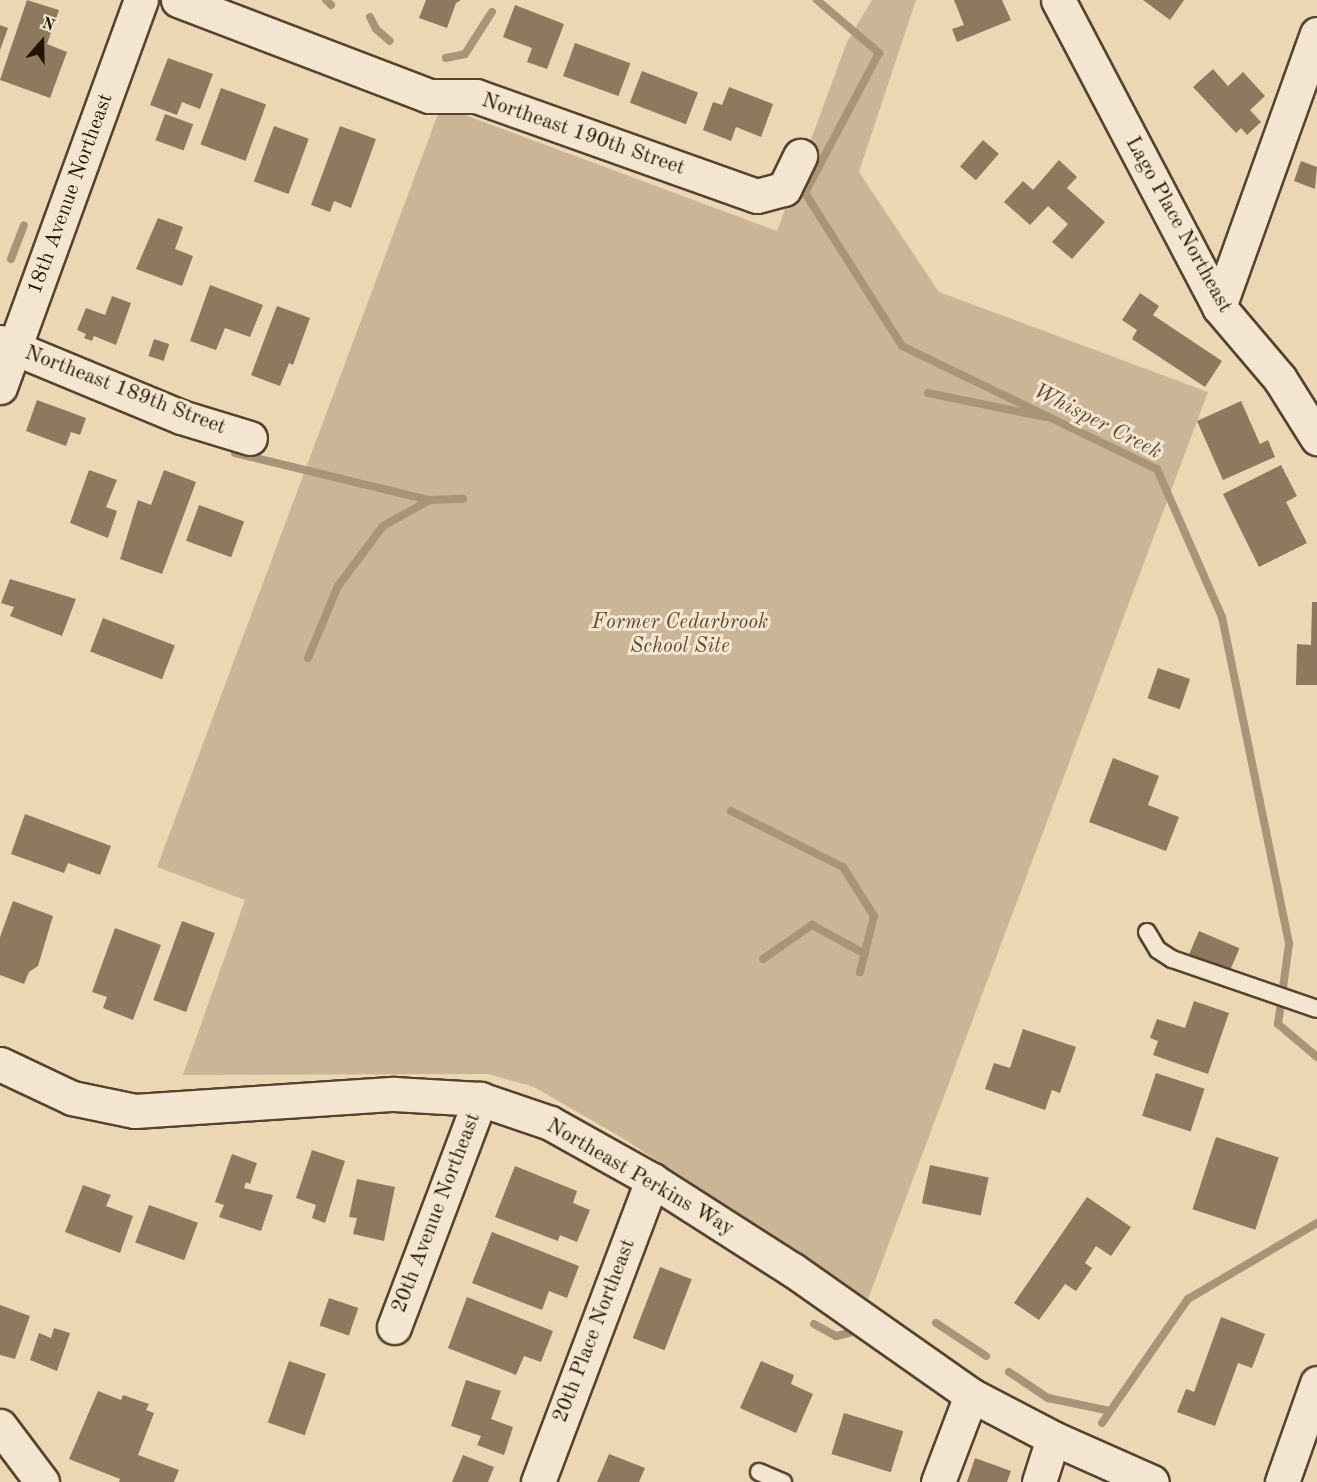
<!DOCTYPE html>
<style>
body{margin:0}
#map{position:relative;width:1317px;height:1482px;overflow:hidden;background:#ecd7b5;font-family:"Old Standard TT",serif}
div>[style]{position:absolute}
[style*='--x']{left:calc(var(--x)*1px);top:calc(var(--y)*1px);width:calc(var(--w)*1px);rotate:calc(var(--a)*1deg)}
.green>*{inset:0;background:#cab696}
.stream>*{height:8px;margin:-4px;padding:0 4px;transform-origin:4px;border-radius:4px;background:#a89477}
.building>*{inset:0;background:#8c795e;transform-origin:0 0}
.roads{filter:drop-shadow(2px 0 #55442d) drop-shadow(-2px 0 #55442d) drop-shadow(0 2px #55442d) drop-shadow(0 -2px #55442d)}
.service>*{height:16px;margin:-8px;padding:0 8px;transform-origin:8px;border-radius:8px;background:#f3e5cf}
.minor>*{height:33px;margin:-16.5px;padding:0 16.5px;transform-origin:16.5px;border-radius:16.5px;background:#f3e5cf}
.secondary>*{height:33px;margin:-16.5px;padding:0 16.5px;transform-origin:16.5px;border-radius:16.5px;background:#f3e5cf}
span{translate:-50% -50%;white-space:nowrap;text-align:center;line-height:1.15;-webkit-text-stroke:6px #f3e5cf;paint-order:stroke}
.street-label{font-size:21px;color:#231300}
.park-label{font-size:21px;color:#5d4c34;font-style:italic}
.water-label{font-size:22px;color:#5f4d36;font-style:italic}
.north{position:absolute;left:12px;top:12px;width:60px;height:60px;-webkit-text-stroke:4px #f3e5cf;paint-order:stroke;rotate:20deg;font-size:16px;font-weight:700;line-height:24px;text-align:center;color:#231300}
.north::after{content:'';display:block;margin:auto;width:21px;height:27px;background:#231300;clip-path:polygon(50% 0,100% 100%,50% 72%,0 100%)}
</style>
<div id="map">
<div class="green">
<div style="clip-path:polygon(872px 0,916px 0,859px 172px,939px 292px,1208px 392px,868px 1299px,624px 1139px,534px 1087px,488px 1074px,183px 1075px,245px 900px,157px 867px,441px 106px,777px 231px,847px 42px)"></div>
</div>
<div class="stream">
<div style="--x:326;--y:0;--w:7;--a:45"></div>
<div style="--x:817;--y:0;--w:82;--a:40.5"></div>
<div style="--x:879;--y:53;--w:158;--a:117.9"></div>
<div style="--x:805;--y:193;--w:181;--a:57.6"></div>
<div style="--x:902;--y:346;--w:283;--a:25.8"></div>
<div style="--x:1157;--y:469;--w:162;--a:66.3"></div>
<div style="--x:1222;--y:617;--w:334;--a:78.4"></div>
<div style="--x:1289;--y:944;--w:81;--a:97.8"></div>
<div style="--x:1278;--y:1024;--w:51;--a:40.2"></div>
<div style="--x:370;--y:17;--w:13;--a:63"></div>
<div style="--x:376;--y:29;--w:18;--a:41"></div>
<div style="--x:446;--y:58;--w:19;--a:-12"></div>
<div style="--x:465;--y:54;--w:50;--a:-57.3"></div>
<div style="--x:11;--y:259;--w:36;--a:-69"></div>
<div style="--x:928;--y:393;--w:119;--a:11.6"></div>
<div style="--x:235;--y:453;--w:201;--a:13.6"></div>
<div style="--x:430;--y:500;--w:33;--a:-2"></div>
<div style="--x:308;--y:658;--w:78;--a:-67.4"></div>
<div style="--x:338;--y:586;--w:75;--a:-53.1"></div>
<div style="--x:383;--y:526;--w:54;--a:-29"></div>
<div style="--x:731;--y:811;--w:125;--a:26.6"></div>
<div style="--x:843;--y:867;--w:58;--a:57.7"></div>
<div style="--x:874;--y:916;--w:58;--a:104"></div>
<div style="--x:763;--y:959;--w:60;--a:-34.8"></div>
<div style="--x:812;--y:925;--w:60;--a:28.7"></div>
<div style="--x:936;--y:1323;--w:60;--a:33.4"></div>
<div style="--x:814;--y:1324;--w:25;--a:29"></div>
<div style="--x:836;--y:1336;--w:13;--a:-13"></div>
<div style="--x:1009;--y:1372;--w:47;--a:33.7"></div>
<div style="--x:1048;--y:1398;--w:63;--a:11.8"></div>
<div style="--x:1102;--y:1423;--w:151;--a:-55.3"></div>
<div style="--x:1188;--y:1299;--w:150;--a:-30.5"></div>
</div>
<div class="building">
<div style="clip-path:polygon(27px 0,59px 10px,47px 44px,67px 52px,50px 98px,0 80px)"></div>
<div style="clip-path:polygon(426px 0,461px 0,456px 3px,447px 28px,419px 18px)"></div>
<div style="clip-path:polygon(954px 0,1002px 0,1011px 20px,957px 42px,952px 29px,964px 25px)"></div>
<div style="clip-path:polygon(1143px 0,1184px 0,1170px 20px)"></div>
<div style="clip-path:polygon(515px 5px,564px 24px,547px 69px,527px 62px,532px 48px,503px 37px)"></div>
<div style="clip-path:polygon(0 25px,8px 28px,0 50px)"></div>
<div style="left:575px;top:43px;width:59px;height:35px;rotate:20deg"></div>
<div style="clip-path:polygon(168px 58px,213px 74px,200px 109px,182px 102px,177px 115px,150px 105px)"></div>
<div style="clip-path:polygon(1213px 69px,1228px 86px,1243px 72px,1265px 96px,1250px 110px,1261px 122px,1247px 135px,1241px 128px,1236px 133px,1193px 87px)"></div>
<div style="left:642px;top:71px;width:60px;height:34px;rotate:21deg"></div>
<div style="clip-path:polygon(729px 87px,773px 104px,761px 137px,736px 127px,731px 141px,703px 130px,713px 102px,722px 105px)"></div>
<div style="left:221px;top:88px;width:48px;height:60px;rotate:20deg"></div>
<div style="left:165px;top:114px;width:30px;height:28px;rotate:20deg"></div>
<div style="left:274px;top:126px;width:37px;height:59px;rotate:20deg"></div>
<div style="clip-path:polygon(340px 126px,376px 139px,351px 208px,334px 201px,330px 212px,311px 205px)"></div>
<div style="left:983px;top:140px;width:21px;height:35px;rotate:41deg"></div>
<div style="clip-path:polygon(1059px 160px,1077px 177px,1067px 188px,1105px 222px,1072px 259px,1052px 242px,1068px 224px,1048px 206px,1030px 225px,1004px 202px,1023px 181px,1033px 190px)"></div>
<div style="clip-path:polygon(1301px 161px,1317px 167px,1315px 189px,1294px 181px)"></div>
<div style="clip-path:polygon(158px 218px,183px 227px,175px 249px,193px 256px,182px 286px,136px 269px)"></div>
<div style="clip-path:polygon(210px 285px,263px 305px,250px 337px,225px 328px,216px 350px,190px 341px)"></div>
<div style="clip-path:polygon(1140px 293px,1159px 306px,1153px 315px,1222px 361px,1205px 387px,1132px 339px,1137px 330px,1122px 320px)"></div>
<div style="clip-path:polygon(112px 296px,131px 303px,116px 345px,94px 336px,92px 341px,84px 338px,86px 334px,77px 330px,86px 308px,105px 315px)"></div>
<div style="clip-path:polygon(277px 306px,310px 318px,293px 365px,289px 363px,280px 386px,251px 375px)"></div>
<div style="left:154px;top:339px;width:16px;height:18px;rotate:18deg"></div>
<div style="clip-path:polygon(37px 400px,86px 418px,80px 435px,71px 432px,66px 446px,26px 431px)"></div>
<div style="clip-path:polygon(1241px 401px,1260px 444px,1268px 440px,1275px 457px,1223px 480px,1197px 421px)"></div>
<div style="clip-path:polygon(1281px 465px,1297px 496px,1286px 502px,1307px 543px,1259px 567px,1223px 494px)"></div>
<div style="clip-path:polygon(89px 470px,117px 480px,106px 507px,117px 511px,108px 538px,70px 523px)"></div>
<div style="clip-path:polygon(164px 470px,196px 482px,162px 574px,120px 559px,138px 500px,151px 505px)"></div>
<div style="left:199px;top:505px;width:48px;height:38px;rotate:20deg"></div>
<div style="clip-path:polygon(10px 579px,76px 599px,62px 636px,10px 616px,14px 607px,1px 603px)"></div>
<div style="clip-path:polygon(1312px 602px,1317px 602px,1317px 685px,1296px 685px,1297px 644px,1311px 645px)"></div>
<div style="left:103px;top:618px;width:77px;height:36px;rotate:21deg"></div>
<div style="left:1158px;top:668px;width:34px;height:32px;rotate:19deg"></div>
<div style="clip-path:polygon(1113px 758px,1159px 776px,1148px 805px,1179px 817px,1166px 851px,1089px 822px)"></div>
<div style="clip-path:polygon(25px 814px,111px 846px,100px 875px,68px 863px,64px 873px,11px 854px)"></div>
<div style="clip-path:polygon(13px 901px,53px 916px,38px 966px,29px 972px,24px 984px,0 975px,0 937px)"></div>
<div style="left:182px;top:921px;width:35px;height:84px;rotate:20deg"></div>
<div style="clip-path:polygon(115px 928px,161px 945px,133px 1020px,103px 1008px,107px 997px,92px 992px)"></div>
<div style="left:1199px;top:931px;width:44px;height:25px;rotate:23deg"></div>
<div style="clip-path:polygon(1194px 1001px,1229px 1013px,1208px 1074px,1153px 1055px,1158px 1041px,1150px 1038px,1157px 1019px,1185px 1028px)"></div>
<div style="clip-path:polygon(1023px 1029px,1076px 1047px,1060px 1093px,1052px 1090px,1045px 1110px,985px 1089px,994px 1063px,1010px 1068px)"></div>
<div style="left:1156px;top:1073px;width:51px;height:45px;rotate:18deg"></div>
<div style="left:1216px;top:1137px;width:66px;height:76px;rotate:18deg"></div>
<div style="clip-path:polygon(312px 1150px,345px 1161px,325px 1223px,312px 1218px,316px 1205px,296px 1198px)"></div>
<div style="clip-path:polygon(232px 1154px,257px 1163px,250px 1184px,246px 1182px,244px 1188px,273px 1195px,261px 1231px,219px 1217px,224px 1205px,215px 1202px)"></div>
<div style="left:930px;top:1165px;width:60px;height:39px;rotate:12deg"></div>
<div style="clip-path:polygon(515px 1166px,577px 1191px,573px 1203px,590px 1210px,577px 1242px,560px 1235px,558px 1241px,495px 1217px)"></div>
<div style="clip-path:polygon(357px 1179px,395px 1187px,384px 1241px,353px 1234px,357px 1218px,349px 1217px)"></div>
<div style="clip-path:polygon(83px 1185px,111px 1195px,106px 1206px,133px 1216px,120px 1253px,65px 1232px)"></div>
<div style="clip-path:polygon(1087px 1197px,1131px 1227px,1111px 1256px,1096px 1246px,1085px 1263px,1092px 1268px,1076px 1291px,1065px 1284px,1039px 1320px,1014px 1303px)"></div>
<div style="left:149px;top:1205px;width:52px;height:40px;rotate:20deg"></div>
<div style="clip-path:polygon(492px 1232px,579px 1266px,567px 1298px,549px 1291px,542px 1310px,472px 1283px)"></div>
<div style="left:660px;top:1267px;width:34px;height:76px;rotate:21deg"></div>
<div style="clip-path:polygon(467px 1297px,553px 1331px,541px 1362px,524px 1356px,516px 1375px,448px 1348px)"></div>
<div style="left:329px;top:1298px;width:31px;height:29px;rotate:19deg"></div>
<div style="clip-path:polygon(0 1305px,30px 1316px,15px 1359px,0 1355px)"></div>
<div style="clip-path:polygon(1221px 1317px,1265px 1334px,1252px 1368px,1238px 1363px,1215px 1426px,1177px 1412px,1186px 1389px,1194px 1392px)"></div>
<div style="clip-path:polygon(54px 1328px,70px 1333px,57px 1371px,30px 1360px,39px 1333px,51px 1338px)"></div>
<div style="left:289px;top:1361px;width:39px;height:65px;rotate:19deg"></div>
<div style="clip-path:polygon(761px 1361px,794px 1375px,791px 1384px,813px 1394px,796px 1433px,740px 1408px)"></div>
<div style="clip-path:polygon(466px 1380px,501px 1391px,491px 1419px,513px 1427px,504px 1455px,477px 1445px,481px 1436px,451px 1426px)"></div>
<div style="clip-path:polygon(98px 1391px,121px 1400px,123px 1395px,149px 1404px,146px 1410px,154px 1413px,138px 1455px,179px 1470px,174px 1482px,119px 1482px,120px 1479px,69px 1459px)"></div>
<div style="left:844px;top:1413px;width:62px;height:43px;rotate:17deg"></div>
<div style="clip-path:polygon(609px 1454px,645px 1468px,639px 1482px,597px 1482px)"></div>
<div style="clip-path:polygon(463px 1455px,494px 1467px,488px 1482px,452px 1482px)"></div>
<div style="clip-path:polygon(975px 1458px,1011px 1471px,1007px 1482px,967px 1482px)"></div>
</div>
<div class="roads">
<div class="service">
<div style="--x:1147;--y:932;--w:21;--a:59"></div>
<div style="--x:1158;--y:950;--w:17;--a:33"></div>
<div style="--x:1172;--y:959;--w:153;--a:19"></div>
<div style="--x:759;--y:1472;--w:26;--a:23"></div>
</div>
<div class="minor">
<div style="--x:178;--y:0;--w:269;--a:20.9"></div>
<div style="--x:429;--y:96;--w:47;--a:0"></div>
<div style="--x:476;--y:96;--w:298;--a:19.6"></div>
<div style="--x:757;--y:196;--w:28;--a:-15"></div>
<div style="--x:784;--y:189;--w:37;--a:-64"></div>
<div style="--x:1058;--y:0;--w:347;--a:62.3"></div>
<div style="--x:1219;--y:307;--w:94;--a:49.7"></div>
<div style="--x:1280;--y:379;--w:70;--a:57.9"></div>
<div style="--x:1219;--y:307;--w:290;--a:-70.3"></div>
<div style="--x:0;--y:342;--w:196;--a:22.5"></div>
<div style="--x:181;--y:417;--w:72;--a:16.9"></div>
<div style="--x:0;--y:387;--w:412;--a:-70"></div>
<div style="--x:394;--y:1327;--w:244;--a:-69.3"></div>
<div style="--x:0;--y:1426;--w:70;--a:53.1"></div>
<div style="--x:538;--y:1482;--w:323;--a:-69.3"></div>
<div style="--x:938;--y:1482;--w:93;--a:-69.2"></div>
<div style="--x:1039;--y:1482;--w:46;--a:-72.3"></div>
<div style="--x:1282;--y:1482;--w:105;--a:-70.5"></div>
</div>
<div class="secondary">
<div style="--x:0;--y:1064;--w:80;--a:25.3"></div>
<div style="--x:72;--y:1098;--w:64;--a:11.7"></div>
<div style="--x:135;--y:1111;--w:260;--a:-3.8"></div>
<div style="--x:394;--y:1094;--w:86;--a:3.3"></div>
<div style="--x:480;--y:1099;--w:74;--a:18.9"></div>
<div style="--x:550;--y:1123;--w:117;--a:29.2"></div>
<div style="--x:652;--y:1180;--w:167;--a:32.6"></div>
<div style="--x:793;--y:1270;--w:218;--a:35.1"></div>
<div style="--x:971;--y:1395;--w:93;--a:27.7"></div>
<div style="--x:1053;--y:1438;--w:108;--a:24"></div>
</div>
</div>
<div class="street-label">
<span style="left:583px;top:135px;rotate:19deg">Northeast 190th Street</span>
<span style="left:71px;top:194px;rotate:-70deg">18th Avenue Northeast</span>
<span style="left:1178px;top:225px;rotate:61deg">Lago Place Northeast</span>
<span style="left:125px;top:391px;rotate:21deg">Northeast 189th Street</span>
<span style="left:640px;top:1178px;rotate:30deg">Northeast Perkins Way</span>
<span style="left:437px;top:1213px;rotate:-69deg">20th Avenue Northeast</span>
<span style="left:595px;top:1331px;rotate:-69deg">20th Place Northeast</span>
</div>
<div class="park-label">
<span style="left:680px;top:635px">Former Cedarbrook<br>School Site</span>
</div>
<div class="water-label">
<span style="left:1097px;top:422px;rotate:27deg">Whisper Creek</span>
</div>
<div class="north">N</div>
</div>
